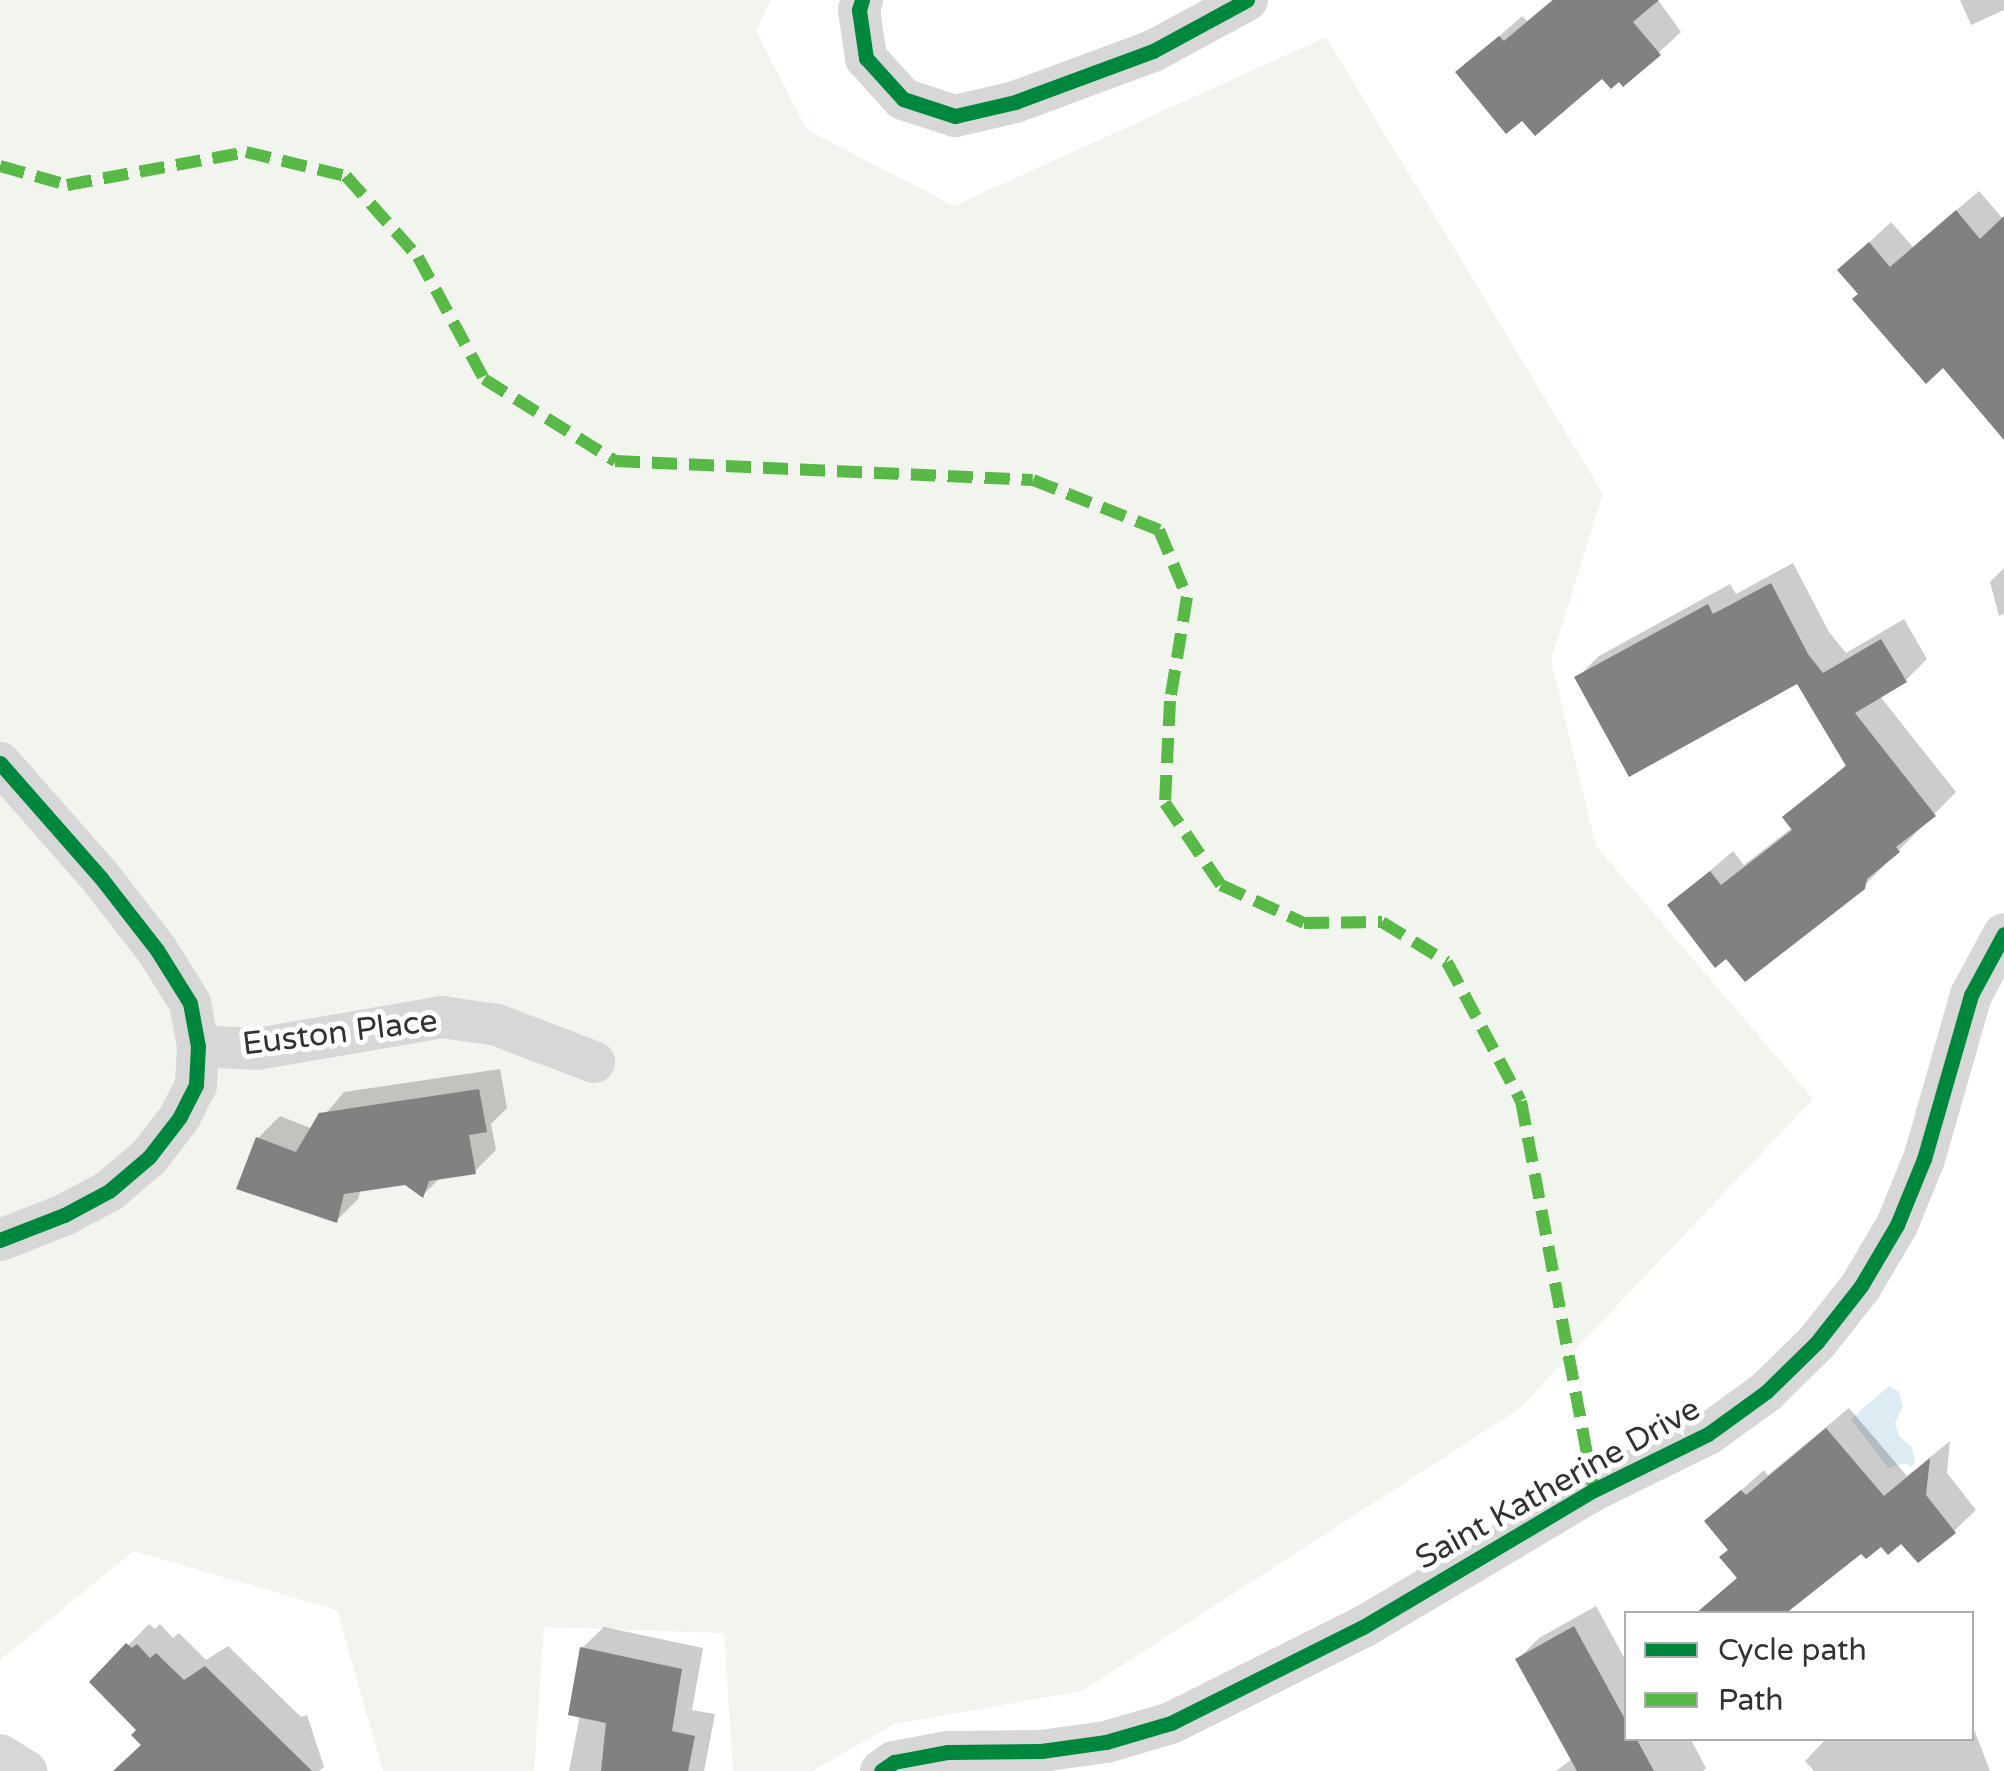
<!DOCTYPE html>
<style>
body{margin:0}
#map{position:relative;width:2004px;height:1771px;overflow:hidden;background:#fff;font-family:"Varela Round",sans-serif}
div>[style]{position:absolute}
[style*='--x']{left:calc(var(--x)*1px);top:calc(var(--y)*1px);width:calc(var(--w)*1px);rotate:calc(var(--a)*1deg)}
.green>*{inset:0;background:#f1f5ed}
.water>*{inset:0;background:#ddebf3}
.shadow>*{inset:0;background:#0003}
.building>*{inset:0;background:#818181}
.minor>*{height:42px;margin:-21px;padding:0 21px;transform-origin:21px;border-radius:21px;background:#d7d7d7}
.quiet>*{height:12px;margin-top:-6px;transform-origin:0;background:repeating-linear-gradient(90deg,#58b947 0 25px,transparent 0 37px)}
.cycleway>*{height:15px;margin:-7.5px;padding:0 7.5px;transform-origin:7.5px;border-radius:7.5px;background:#00873e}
span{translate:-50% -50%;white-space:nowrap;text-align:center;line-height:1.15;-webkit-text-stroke:10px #fff;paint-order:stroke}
.street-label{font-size:32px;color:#333}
.legend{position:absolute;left:1624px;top:1611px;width:350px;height:130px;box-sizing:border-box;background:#fff;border:2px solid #adadad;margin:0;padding:12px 18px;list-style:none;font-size:30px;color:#333}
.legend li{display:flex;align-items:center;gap:20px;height:50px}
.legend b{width:50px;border:2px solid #adadad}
</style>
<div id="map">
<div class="green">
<div style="clip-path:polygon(0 0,771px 0,756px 31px,807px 130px,954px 206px,1326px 37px,1603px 494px,1551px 660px,1596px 846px,1813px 1099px,1519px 1409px,1082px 1691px,894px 1724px,812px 1771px,733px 1771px,724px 1633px,544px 1627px,534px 1771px,383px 1771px,337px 1610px,134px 1551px,0 1660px)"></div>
</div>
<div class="water">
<div style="clip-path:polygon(1889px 1386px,1899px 1392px,1903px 1406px,1895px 1423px,1899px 1436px,1912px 1447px,1915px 1463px,1910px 1467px,1905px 1463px,1888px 1468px,1851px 1419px)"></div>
</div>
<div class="shadow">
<div style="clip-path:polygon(1552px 0,1658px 0,1681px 32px,1624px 84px,1603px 76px,1522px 117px,1459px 72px,1522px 16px,1527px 21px)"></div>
<div style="clip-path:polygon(1960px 0,2004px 0,2004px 10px,1971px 25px)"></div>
<div style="clip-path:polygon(1979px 191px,2004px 220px,2004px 408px,1944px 365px,1861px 294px,1840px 270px,1891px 222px,1913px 247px)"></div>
<div style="clip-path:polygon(1793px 563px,1829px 632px,1846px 653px,1904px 619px,1927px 659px,1906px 680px,1879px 695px,1956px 792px,1863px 887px,1727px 955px,1670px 905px,1733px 851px,1744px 865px,1793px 827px,1786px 817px,1847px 764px,1798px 681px,1577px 678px,1599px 656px,1730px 584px,1736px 594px)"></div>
<div style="clip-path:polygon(2004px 568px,2004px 614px,1999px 616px,1990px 582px)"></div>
<div style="clip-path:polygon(500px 1069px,507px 1108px,491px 1124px,496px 1150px,475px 1171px,442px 1176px,423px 1195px,405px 1182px,361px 1189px,358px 1199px,337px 1220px,258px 1138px,280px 1116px,313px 1129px,344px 1092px)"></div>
<div style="clip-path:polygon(1849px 1408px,1907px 1476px,1950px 1441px,1947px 1473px,1976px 1510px,1954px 1531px,1862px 1550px,1783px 1614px,1696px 1614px,1739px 1576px,1730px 1549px,1707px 1521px,1764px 1470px,1768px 1475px)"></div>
<div style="clip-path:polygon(1596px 1606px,1626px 1661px,1626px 1738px,1690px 1738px,1706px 1768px,1703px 1771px,1556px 1771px,1573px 1758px,1518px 1659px,1539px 1638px)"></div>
<div style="clip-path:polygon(149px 1624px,155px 1629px,160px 1624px,173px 1638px,179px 1633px,206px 1660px,228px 1646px,301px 1717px,307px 1715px,324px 1767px,319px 1771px,154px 1771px,139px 1730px,92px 1682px)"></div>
<div style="clip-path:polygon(604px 1627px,703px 1648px,692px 1710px,715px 1714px,704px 1771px,569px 1771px,580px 1715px,582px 1648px)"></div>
<div style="clip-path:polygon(1972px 1724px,1990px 1771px,1814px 1771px,1805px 1761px,1827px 1738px,1972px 1738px)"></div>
</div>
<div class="building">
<div style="clip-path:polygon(1553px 0,1659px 0,1633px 22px,1661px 55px,1623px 87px,1619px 82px,1611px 89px,1602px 79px,1535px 136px,1522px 121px,1506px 134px,1455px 72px,1499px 36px,1504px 41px)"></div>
<div style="clip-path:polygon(1956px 210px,1980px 239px,2004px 216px,2004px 440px,1943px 368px,1926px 384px,1852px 299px,1858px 294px,1837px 270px,1869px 242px,1890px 267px)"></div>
<div style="clip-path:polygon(1771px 583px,1808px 654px,1823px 673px,1881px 639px,1907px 682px,1855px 713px,1936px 816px,1896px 847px,1900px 852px,1867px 879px,1865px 889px,1745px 982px,1726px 959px,1715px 968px,1667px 905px,1710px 871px,1721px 885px,1792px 830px,1782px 817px,1846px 766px,1797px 684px,1629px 777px,1574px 677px,1708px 604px,1713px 614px)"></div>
<div style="clip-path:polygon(479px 1089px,487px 1132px,469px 1135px,476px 1174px,429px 1181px,423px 1198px,405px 1185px,344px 1194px,337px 1223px,236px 1189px,256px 1137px,296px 1152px,319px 1113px)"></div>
<div style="clip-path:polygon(1826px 1428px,1884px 1496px,1930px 1458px,1926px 1495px,1956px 1533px,1918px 1563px,1901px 1544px,1888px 1555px,1881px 1547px,1866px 1559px,1861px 1554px,1785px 1614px,1695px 1614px,1737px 1578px,1719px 1557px,1728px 1550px,1704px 1521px,1741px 1490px,1746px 1495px)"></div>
<div style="clip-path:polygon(1574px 1626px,1626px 1721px,1626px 1738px,1636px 1738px,1654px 1771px,1577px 1771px,1515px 1659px)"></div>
<div style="clip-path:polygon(126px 1643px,132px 1648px,137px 1644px,150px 1658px,156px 1653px,184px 1680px,205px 1666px,312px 1771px,113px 1771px,141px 1745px,131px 1735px,136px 1730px,89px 1682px)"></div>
<div style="clip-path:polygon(580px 1647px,682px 1669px,672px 1731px,695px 1736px,688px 1771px,601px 1771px,606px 1723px,568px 1715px)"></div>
</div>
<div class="minor">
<div style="--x:862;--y:0;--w:10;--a:107"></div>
<div style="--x:859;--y:10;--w:49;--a:81.7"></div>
<div style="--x:866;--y:58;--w:55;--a:47.9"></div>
<div style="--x:903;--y:99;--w:55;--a:18.1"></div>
<div style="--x:955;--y:116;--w:62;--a:-13.1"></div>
<div style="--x:1015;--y:102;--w:147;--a:-20.3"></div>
<div style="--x:1153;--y:51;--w:107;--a:-28.5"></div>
<div style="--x:0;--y:763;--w:153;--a:48.7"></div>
<div style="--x:101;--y:878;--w:91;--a:52.1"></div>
<div style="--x:157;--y:950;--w:62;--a:58.1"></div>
<div style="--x:190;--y:1003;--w:44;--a:79.5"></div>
<div style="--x:198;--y:1046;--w:39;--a:93"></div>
<div style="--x:196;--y:1085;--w:36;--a:117"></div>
<div style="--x:180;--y:1117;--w:51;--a:127.8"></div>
<div style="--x:149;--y:1157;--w:52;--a:139.6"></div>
<div style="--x:109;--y:1191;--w:51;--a:151.9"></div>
<div style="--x:64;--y:1215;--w:69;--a:158.7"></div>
<div style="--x:198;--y:1046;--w:59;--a:2.9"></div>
<div style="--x:257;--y:1049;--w:188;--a:-9.8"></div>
<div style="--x:442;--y:1017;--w:56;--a:8.3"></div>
<div style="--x:497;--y:1025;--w:104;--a:20.9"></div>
<div style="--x:0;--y:1755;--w:31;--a:32"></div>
<div style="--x:881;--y:1771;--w:16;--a:-35"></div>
<div style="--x:894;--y:1762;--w:55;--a:-10.5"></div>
<div style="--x:948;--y:1752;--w:93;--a:-0.6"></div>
<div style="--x:1041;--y:1751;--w:66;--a:-7.9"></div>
<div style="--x:1106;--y:1742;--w:68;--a:-16.3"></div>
<div style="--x:1171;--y:1723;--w:215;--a:-26.6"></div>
<div style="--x:1363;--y:1627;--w:269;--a:-30.7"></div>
<div style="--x:1594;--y:1490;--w:127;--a:-26.2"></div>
<div style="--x:1708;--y:1434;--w:72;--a:-35.9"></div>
<div style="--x:1766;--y:1392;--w:71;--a:-44.4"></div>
<div style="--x:1817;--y:1342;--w:71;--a:-51.8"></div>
<div style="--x:1861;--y:1286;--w:71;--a:-59.5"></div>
<div style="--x:1897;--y:1225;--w:71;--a:-67.8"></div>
<div style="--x:1924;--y:1159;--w:171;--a:-74"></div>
<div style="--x:1971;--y:995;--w:69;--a:-61.6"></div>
</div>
<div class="quiet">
<div style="--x:0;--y:166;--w:70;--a:15.8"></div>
<div style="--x:67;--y:185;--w:182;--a:-10.4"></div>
<div style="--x:246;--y:152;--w:103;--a:13.5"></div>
<div style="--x:346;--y:176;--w:108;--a:48.4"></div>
<div style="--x:418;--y:257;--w:139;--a:61.6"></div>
<div style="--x:484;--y:379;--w:155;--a:32"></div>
<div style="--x:615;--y:461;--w:418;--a:2.6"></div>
<div style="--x:1033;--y:480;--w:136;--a:21.6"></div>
<div style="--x:1159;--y:530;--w:73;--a:67.3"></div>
<div style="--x:1187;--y:597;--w:105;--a:99.3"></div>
<div style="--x:1170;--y:701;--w:102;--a:92.8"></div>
<div style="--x:1165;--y:803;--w:99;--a:55.7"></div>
<div style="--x:1221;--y:885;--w:91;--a:24.6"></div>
<div style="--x:1304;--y:923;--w:78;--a:-0.7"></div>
<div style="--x:1382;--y:922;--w:76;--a:31.6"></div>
<div style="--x:1447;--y:962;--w:157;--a:62"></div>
<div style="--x:1521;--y:1101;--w:396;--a:79.4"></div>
</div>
<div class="cycleway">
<div style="--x:862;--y:0;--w:10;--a:107"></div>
<div style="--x:859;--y:10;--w:49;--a:81.7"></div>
<div style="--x:866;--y:58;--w:55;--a:47.9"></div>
<div style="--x:903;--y:99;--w:55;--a:18.1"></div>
<div style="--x:955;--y:116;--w:62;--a:-13.1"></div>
<div style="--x:1015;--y:102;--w:147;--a:-20.3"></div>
<div style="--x:1153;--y:51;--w:107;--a:-28.5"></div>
<div style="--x:0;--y:763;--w:153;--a:48.7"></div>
<div style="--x:101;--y:878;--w:91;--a:52.1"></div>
<div style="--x:157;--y:950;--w:62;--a:58.1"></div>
<div style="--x:190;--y:1003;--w:44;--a:79.5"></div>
<div style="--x:198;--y:1046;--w:39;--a:93"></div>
<div style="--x:196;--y:1085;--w:36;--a:117"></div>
<div style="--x:180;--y:1117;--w:51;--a:127.8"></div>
<div style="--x:149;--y:1157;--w:52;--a:139.6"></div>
<div style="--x:109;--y:1191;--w:51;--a:151.9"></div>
<div style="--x:64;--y:1215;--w:69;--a:158.7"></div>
<div style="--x:881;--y:1771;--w:16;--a:-35"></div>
<div style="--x:894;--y:1762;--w:55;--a:-10.5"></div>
<div style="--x:948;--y:1752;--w:93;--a:-0.6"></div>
<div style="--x:1041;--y:1751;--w:66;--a:-7.9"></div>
<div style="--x:1106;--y:1742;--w:68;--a:-16.3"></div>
<div style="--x:1171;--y:1723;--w:215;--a:-26.6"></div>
<div style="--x:1363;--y:1627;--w:269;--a:-30.7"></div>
<div style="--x:1594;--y:1490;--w:127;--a:-26.2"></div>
<div style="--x:1708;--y:1434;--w:72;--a:-35.9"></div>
<div style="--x:1766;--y:1392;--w:71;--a:-44.4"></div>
<div style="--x:1817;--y:1342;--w:71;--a:-51.8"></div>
<div style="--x:1861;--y:1286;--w:71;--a:-59.5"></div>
<div style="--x:1897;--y:1225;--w:71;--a:-67.8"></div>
<div style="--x:1924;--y:1159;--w:171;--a:-74"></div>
<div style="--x:1971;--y:995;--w:69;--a:-61.6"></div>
</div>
<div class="street-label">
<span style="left:340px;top:1033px;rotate:-7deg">Euston Place</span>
<span style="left:1558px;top:1484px;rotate:-29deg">Saint Katherine Drive</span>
</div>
<ul class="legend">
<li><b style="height:12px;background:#00873e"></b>Cycle path</li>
<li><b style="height:12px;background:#58b947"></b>Path</li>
</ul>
</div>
